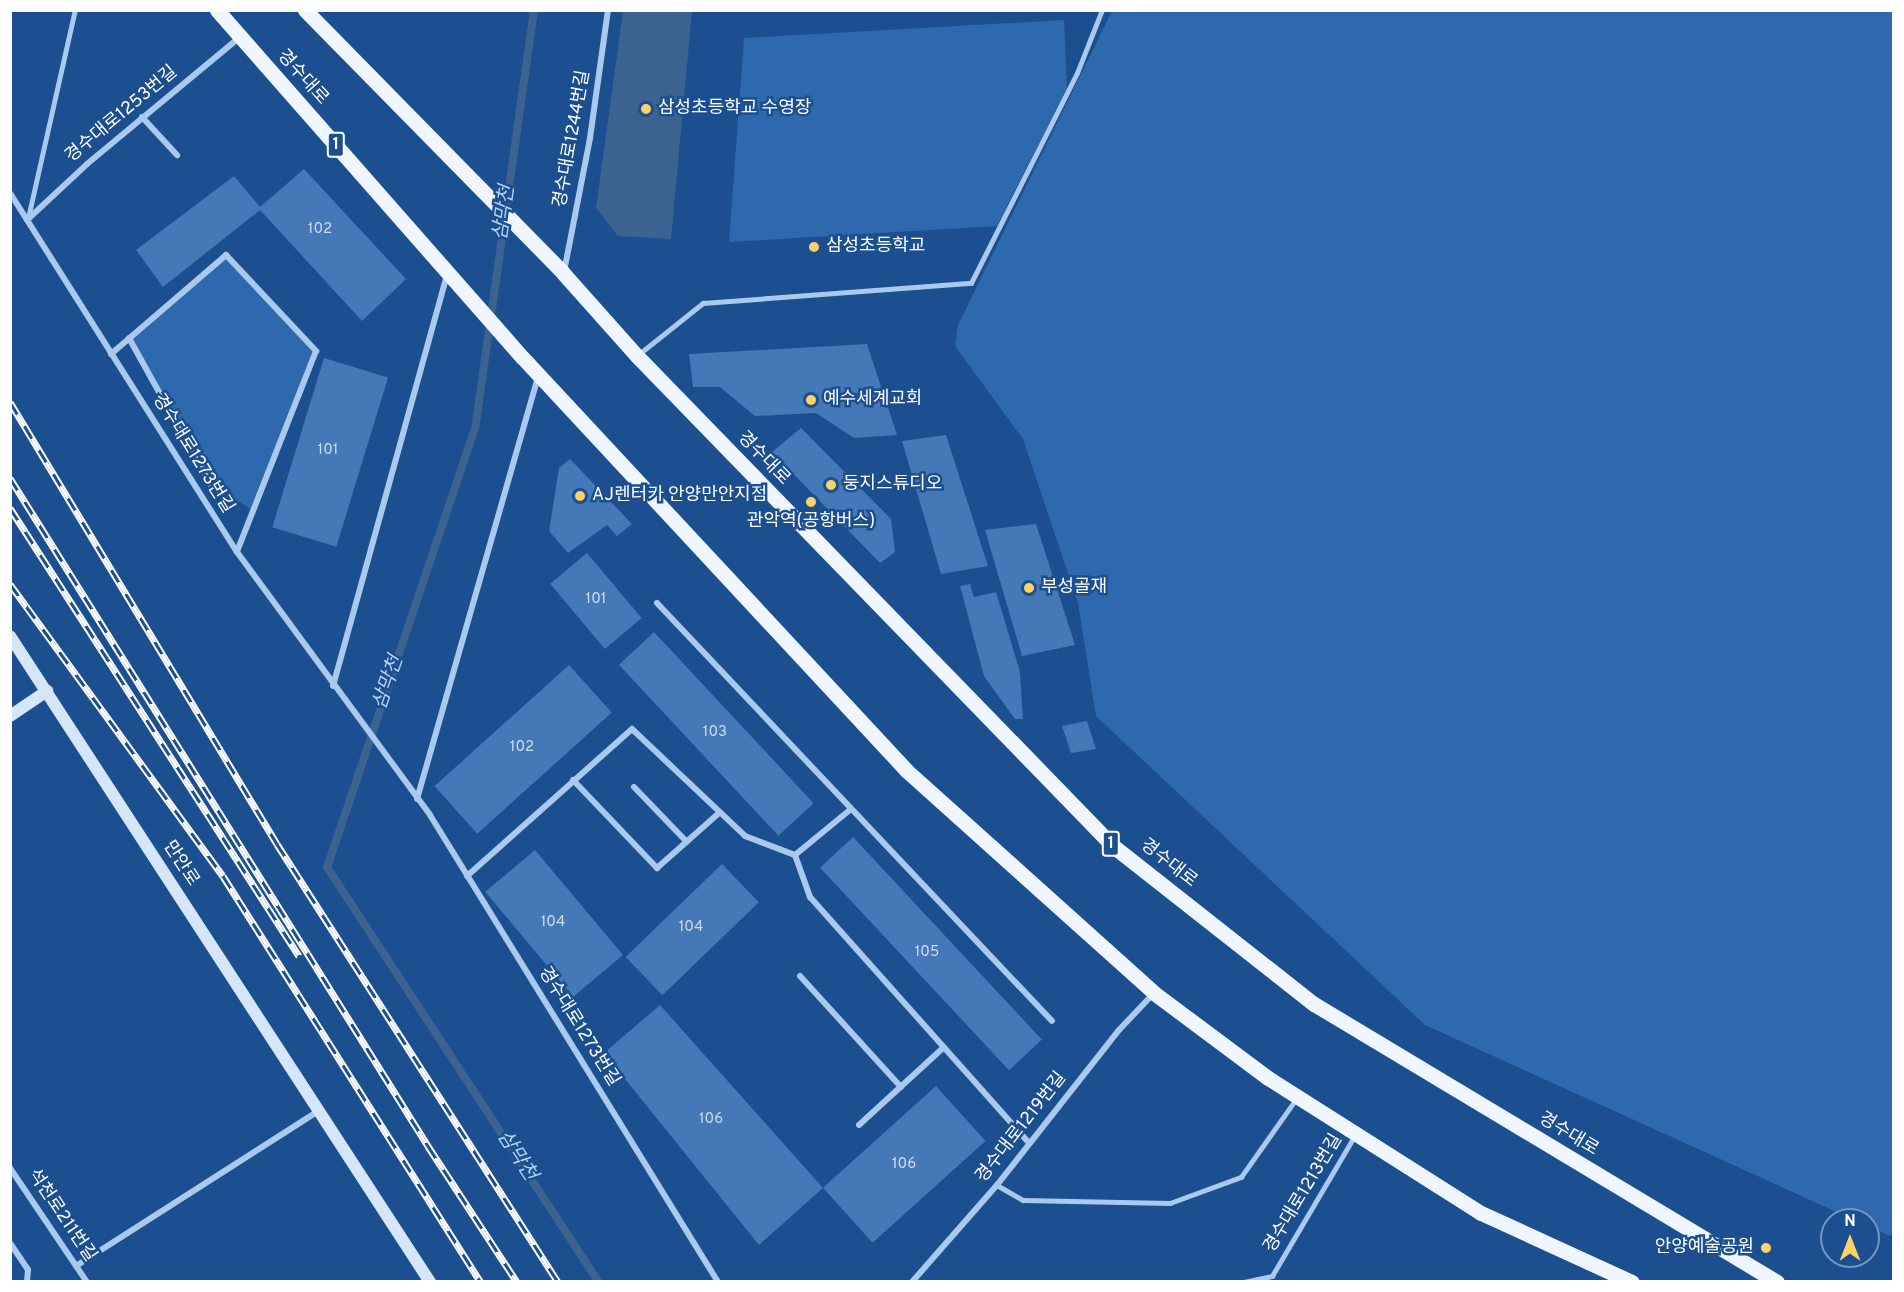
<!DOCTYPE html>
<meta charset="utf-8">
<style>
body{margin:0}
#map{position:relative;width:1904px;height:1292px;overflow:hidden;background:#1b4f8f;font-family:Overpass,"Noto Sans KR",sans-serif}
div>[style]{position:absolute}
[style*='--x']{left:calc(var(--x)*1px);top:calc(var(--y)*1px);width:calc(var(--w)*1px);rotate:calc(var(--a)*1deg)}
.green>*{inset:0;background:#2e69ad}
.water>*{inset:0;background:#3c6290}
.stream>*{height:8px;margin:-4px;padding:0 4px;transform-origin:4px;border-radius:4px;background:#3c6290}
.building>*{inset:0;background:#4478b7;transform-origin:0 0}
.lane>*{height:4.5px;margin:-2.25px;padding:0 2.25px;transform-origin:2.25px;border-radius:2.25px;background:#a9c9ee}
.street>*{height:6px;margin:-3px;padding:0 3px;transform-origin:3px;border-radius:3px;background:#a9c9ee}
.secondary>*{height:12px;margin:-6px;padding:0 6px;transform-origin:6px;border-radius:6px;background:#d6e6fa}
.primary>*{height:15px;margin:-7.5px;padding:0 7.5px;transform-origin:7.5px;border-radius:7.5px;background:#f0f6ff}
.rail>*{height:7px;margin-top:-3.5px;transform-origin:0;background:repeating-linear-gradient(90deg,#1b4f8f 0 14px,#fff 0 28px);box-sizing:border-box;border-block:2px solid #fff}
.dots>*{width:16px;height:16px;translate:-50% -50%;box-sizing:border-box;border:3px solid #1b4f8f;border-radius:50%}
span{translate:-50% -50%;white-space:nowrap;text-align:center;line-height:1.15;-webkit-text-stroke:5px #1b4f8f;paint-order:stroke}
.number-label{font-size:15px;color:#d0dded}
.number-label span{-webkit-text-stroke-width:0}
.shield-label span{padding:2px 4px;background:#1b4f8f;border:2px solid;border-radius:4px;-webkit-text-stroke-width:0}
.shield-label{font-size:16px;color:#fff;font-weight:700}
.street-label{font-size:18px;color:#fff}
.poi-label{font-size:18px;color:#fff}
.left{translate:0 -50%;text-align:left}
.right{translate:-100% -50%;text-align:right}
.water-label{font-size:20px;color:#b5d3f5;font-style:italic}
.frame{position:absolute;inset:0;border:12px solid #fff;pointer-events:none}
.north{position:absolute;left:1820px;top:1208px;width:60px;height:60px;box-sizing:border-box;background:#1b4f8f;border:2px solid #7695bc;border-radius:50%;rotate:0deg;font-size:16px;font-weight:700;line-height:24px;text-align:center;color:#fff}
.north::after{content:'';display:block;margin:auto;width:21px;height:27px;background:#ffd166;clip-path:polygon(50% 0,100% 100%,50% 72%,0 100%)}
</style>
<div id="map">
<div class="green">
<div style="clip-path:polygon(1112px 11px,1893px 11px,1894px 1233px,1890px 1236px,1868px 1226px,1868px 1220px,1854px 1220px,1425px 1025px,1096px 716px,1078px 603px,1023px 439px,955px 346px,958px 325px)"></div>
<div style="clip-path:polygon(1064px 20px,1067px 88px,997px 226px,729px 242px,744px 38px)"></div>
<div style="clip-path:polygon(226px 255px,316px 351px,251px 509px,210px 484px,129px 338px)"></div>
</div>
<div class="water">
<div style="clip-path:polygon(623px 11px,692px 11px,671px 239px,618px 236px,596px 208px)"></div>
</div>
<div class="stream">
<div style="--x:534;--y:10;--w:419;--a:98"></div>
<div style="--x:476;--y:425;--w:466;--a:108.6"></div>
<div style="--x:327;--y:867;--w:496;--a:56.8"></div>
</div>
<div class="building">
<div style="clip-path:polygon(304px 169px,406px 279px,362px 321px,260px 210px,163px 287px,136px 250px,234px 176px,260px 207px)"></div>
<div style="clip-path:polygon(867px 344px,897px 435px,854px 438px,816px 413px,755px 416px,720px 387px,693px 387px,689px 354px)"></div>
<div style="left:324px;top:358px;width:67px;height:177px;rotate:17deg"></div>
<div style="clip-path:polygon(801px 428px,891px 519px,895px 552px,880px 563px,772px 452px)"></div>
<div style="clip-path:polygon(946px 435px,988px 566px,941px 574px,902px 441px)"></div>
<div style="clip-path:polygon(570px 459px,632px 524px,617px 536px,607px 525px,568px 553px,549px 531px,559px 468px)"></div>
<div style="clip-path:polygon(1036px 524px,1075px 645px,1022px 656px,985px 530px)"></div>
<div style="left:587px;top:553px;width:85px;height:48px;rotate:50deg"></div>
<div style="clip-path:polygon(970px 584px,974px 597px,996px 592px,1020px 672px,1023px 719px,1015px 719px,984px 676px,960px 586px)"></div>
<div style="left:654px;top:632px;width:234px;height:48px;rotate:47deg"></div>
<div style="left:569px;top:665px;width:64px;height:181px;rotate:48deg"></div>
<div style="clip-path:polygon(1087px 721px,1096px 749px,1071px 753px,1062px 726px)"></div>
<div style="left:853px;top:837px;width:277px;height:45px;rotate:47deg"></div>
<div style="left:535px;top:850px;width:137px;height:65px;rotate:50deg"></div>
<div style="left:722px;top:864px;width:53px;height:134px;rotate:46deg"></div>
<div style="clip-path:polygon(660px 1005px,823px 1188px,759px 1245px,604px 1053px)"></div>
<div style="left:936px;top:1086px;width:74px;height:152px;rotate:48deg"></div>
</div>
<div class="lane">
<div style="--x:28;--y:218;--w:213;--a:-77.3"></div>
<div style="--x:639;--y:354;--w:82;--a:-38.6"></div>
<div style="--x:703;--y:303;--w:269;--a:-4.3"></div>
<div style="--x:971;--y:283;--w:235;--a:-63.2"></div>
<div style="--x:1077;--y:73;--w:68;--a:-68.4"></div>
<div style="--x:997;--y:1185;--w:30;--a:30"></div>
<div style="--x:1023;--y:1200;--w:147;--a:1.2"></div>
<div style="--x:1170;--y:1203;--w:76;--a:-20.1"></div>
<div style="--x:1241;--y:1177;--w:95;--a:-54.8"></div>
<div style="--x:1244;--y:1282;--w:29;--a:-12"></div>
<div style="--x:1272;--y:1276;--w:161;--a:-59.5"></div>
</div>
<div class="street">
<div style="--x:142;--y:117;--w:52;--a:47.4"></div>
<div style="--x:10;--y:193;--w:425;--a:57.7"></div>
<div style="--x:237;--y:552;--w:326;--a:53.7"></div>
<div style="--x:430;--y:815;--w:549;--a:58.34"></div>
<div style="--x:27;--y:220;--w:82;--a:-43"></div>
<div style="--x:87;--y:164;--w:199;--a:-39.7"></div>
<div style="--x:564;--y:272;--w:136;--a:-79"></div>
<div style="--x:590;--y:138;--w:129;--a:-82"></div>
<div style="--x:129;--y:338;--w:167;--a:61"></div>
<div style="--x:111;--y:354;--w:152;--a:-40.7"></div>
<div style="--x:226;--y:255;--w:132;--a:46.8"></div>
<div style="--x:316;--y:351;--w:216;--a:111.5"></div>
<div style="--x:657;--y:603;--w:575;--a:46.62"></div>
<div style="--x:333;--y:686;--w:426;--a:-74.5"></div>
<div style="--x:573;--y:780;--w:122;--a:46.3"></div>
<div style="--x:657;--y:868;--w:84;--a:-41.6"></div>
<div style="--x:634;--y:787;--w:76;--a:46.1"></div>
<div style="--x:417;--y:799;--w:440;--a:-74"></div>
<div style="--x:795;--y:855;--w:72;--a:-39.4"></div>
<div style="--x:467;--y:876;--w:221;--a:-41.7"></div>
<div style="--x:632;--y:729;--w:156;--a:43.4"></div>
<div style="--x:745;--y:836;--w:53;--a:20.8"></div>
<div style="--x:795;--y:855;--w:45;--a:70.3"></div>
<div style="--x:810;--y:897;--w:328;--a:48.3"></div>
<div style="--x:800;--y:976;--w:150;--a:47.7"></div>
<div style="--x:859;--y:1125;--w:115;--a:-42.5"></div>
<div style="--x:10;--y:1168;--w:138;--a:56"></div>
<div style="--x:10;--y:1243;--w:32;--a:56"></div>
<div style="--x:28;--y:1270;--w:12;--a:95"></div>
<div style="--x:76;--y:1266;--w:287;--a:-32.6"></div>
<div style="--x:912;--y:1282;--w:129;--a:-48.8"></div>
<div style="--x:997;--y:1185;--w:197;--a:-51.8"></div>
<div style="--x:1119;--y:1030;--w:51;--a:-46.6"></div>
</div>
<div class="secondary">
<div style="--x:10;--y:636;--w:771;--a:56.97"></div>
<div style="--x:10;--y:716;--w:45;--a:-34"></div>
</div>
<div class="primary">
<div style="--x:217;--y:10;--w:463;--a:48.7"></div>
<div style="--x:523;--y:358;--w:564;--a:47.08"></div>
<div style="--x:907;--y:771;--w:332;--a:41.9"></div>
<div style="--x:1154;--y:993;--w:142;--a:36.7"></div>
<div style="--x:1268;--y:1078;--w:252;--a:32.4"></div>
<div style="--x:1481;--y:1213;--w:166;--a:24.6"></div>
<div style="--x:305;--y:10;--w:368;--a:45.5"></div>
<div style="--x:563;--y:273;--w:111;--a:48.3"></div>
<div style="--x:637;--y:356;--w:683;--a:45.83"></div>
<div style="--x:1113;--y:846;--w:256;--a:38.2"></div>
<div style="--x:1314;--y:1004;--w:540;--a:30.98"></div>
</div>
<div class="rail">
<div style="--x:10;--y:402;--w:516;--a:58.86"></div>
<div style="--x:277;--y:844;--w:520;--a:57.32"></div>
<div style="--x:10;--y:478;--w:788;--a:57.96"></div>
<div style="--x:428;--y:1146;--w:163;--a:56.8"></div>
<div style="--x:10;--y:508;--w:533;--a:57.17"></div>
<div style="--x:10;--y:584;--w:361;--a:53.9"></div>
<div style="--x:223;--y:876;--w:481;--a:57.6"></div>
</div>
<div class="dots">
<div style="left:646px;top:109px;background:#ffd166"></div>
<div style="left:814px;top:247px;background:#ffd166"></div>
<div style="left:811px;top:400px;background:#ffd166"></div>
<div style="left:831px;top:485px;background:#ffd166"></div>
<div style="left:580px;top:496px;background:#ffd166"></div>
<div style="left:811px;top:502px;background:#ffd166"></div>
<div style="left:1029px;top:588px;background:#ffd166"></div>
<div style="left:1766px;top:1248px;background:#ffd166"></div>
</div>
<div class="number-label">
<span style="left:320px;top:230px">102</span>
<span style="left:328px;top:451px">101</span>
<span style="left:596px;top:600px">101</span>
<span style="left:715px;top:733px">103</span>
<span style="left:522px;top:748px">102</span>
<span style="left:553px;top:923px">104</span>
<span style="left:691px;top:928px">104</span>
<span style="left:927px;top:953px">105</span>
<span style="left:711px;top:1120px">106</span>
<span style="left:904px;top:1165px">106</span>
</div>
<div class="shield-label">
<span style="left:336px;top:145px">1</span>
<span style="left:1111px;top:844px">1</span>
</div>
<div class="street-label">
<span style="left:302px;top:78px;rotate:48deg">경수대로</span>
<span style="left:122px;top:115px;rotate:-40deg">경수대로1253번길</span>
<span style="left:573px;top:139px;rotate:-80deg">경수대로1244번길</span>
<span style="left:192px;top:454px;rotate:58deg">경수대로1273번길</span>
<span style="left:763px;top:459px;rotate:46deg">경수대로</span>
<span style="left:180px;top:864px;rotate:57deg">만안로</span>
<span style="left:1168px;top:864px;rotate:38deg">경수대로</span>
<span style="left:578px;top:1027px;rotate:58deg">경수대로1273번길</span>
<span style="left:1022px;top:1128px;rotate:-52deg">경수대로1219번길</span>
<span style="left:1568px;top:1135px;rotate:31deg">경수대로</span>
<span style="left:1304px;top:1194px;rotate:-59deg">경수대로1213번길</span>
<span style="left:61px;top:1216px;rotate:56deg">석천로211번길</span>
</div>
<div class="poi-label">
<span class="left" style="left:658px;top:109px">삼성초등학교 수영장</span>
<span class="left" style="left:826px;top:247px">삼성초등학교</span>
<span class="left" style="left:823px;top:400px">예수세계교회</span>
<span class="left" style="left:843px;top:485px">둥지스튜디오</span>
<span class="left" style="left:592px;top:496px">AJ렌터카 안양만안지점</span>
<span style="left:811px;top:522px">관악역(공항버스)</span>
<span class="left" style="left:1041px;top:588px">부성골재</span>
<span class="right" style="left:1754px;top:1248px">안양예술공원</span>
</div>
<div class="water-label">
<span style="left:505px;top:213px;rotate:-82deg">삼막천</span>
<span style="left:389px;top:683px;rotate:-71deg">삼막천</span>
<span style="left:516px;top:1156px;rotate:57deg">삼막천</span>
</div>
<div class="frame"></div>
<div class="north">N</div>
</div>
